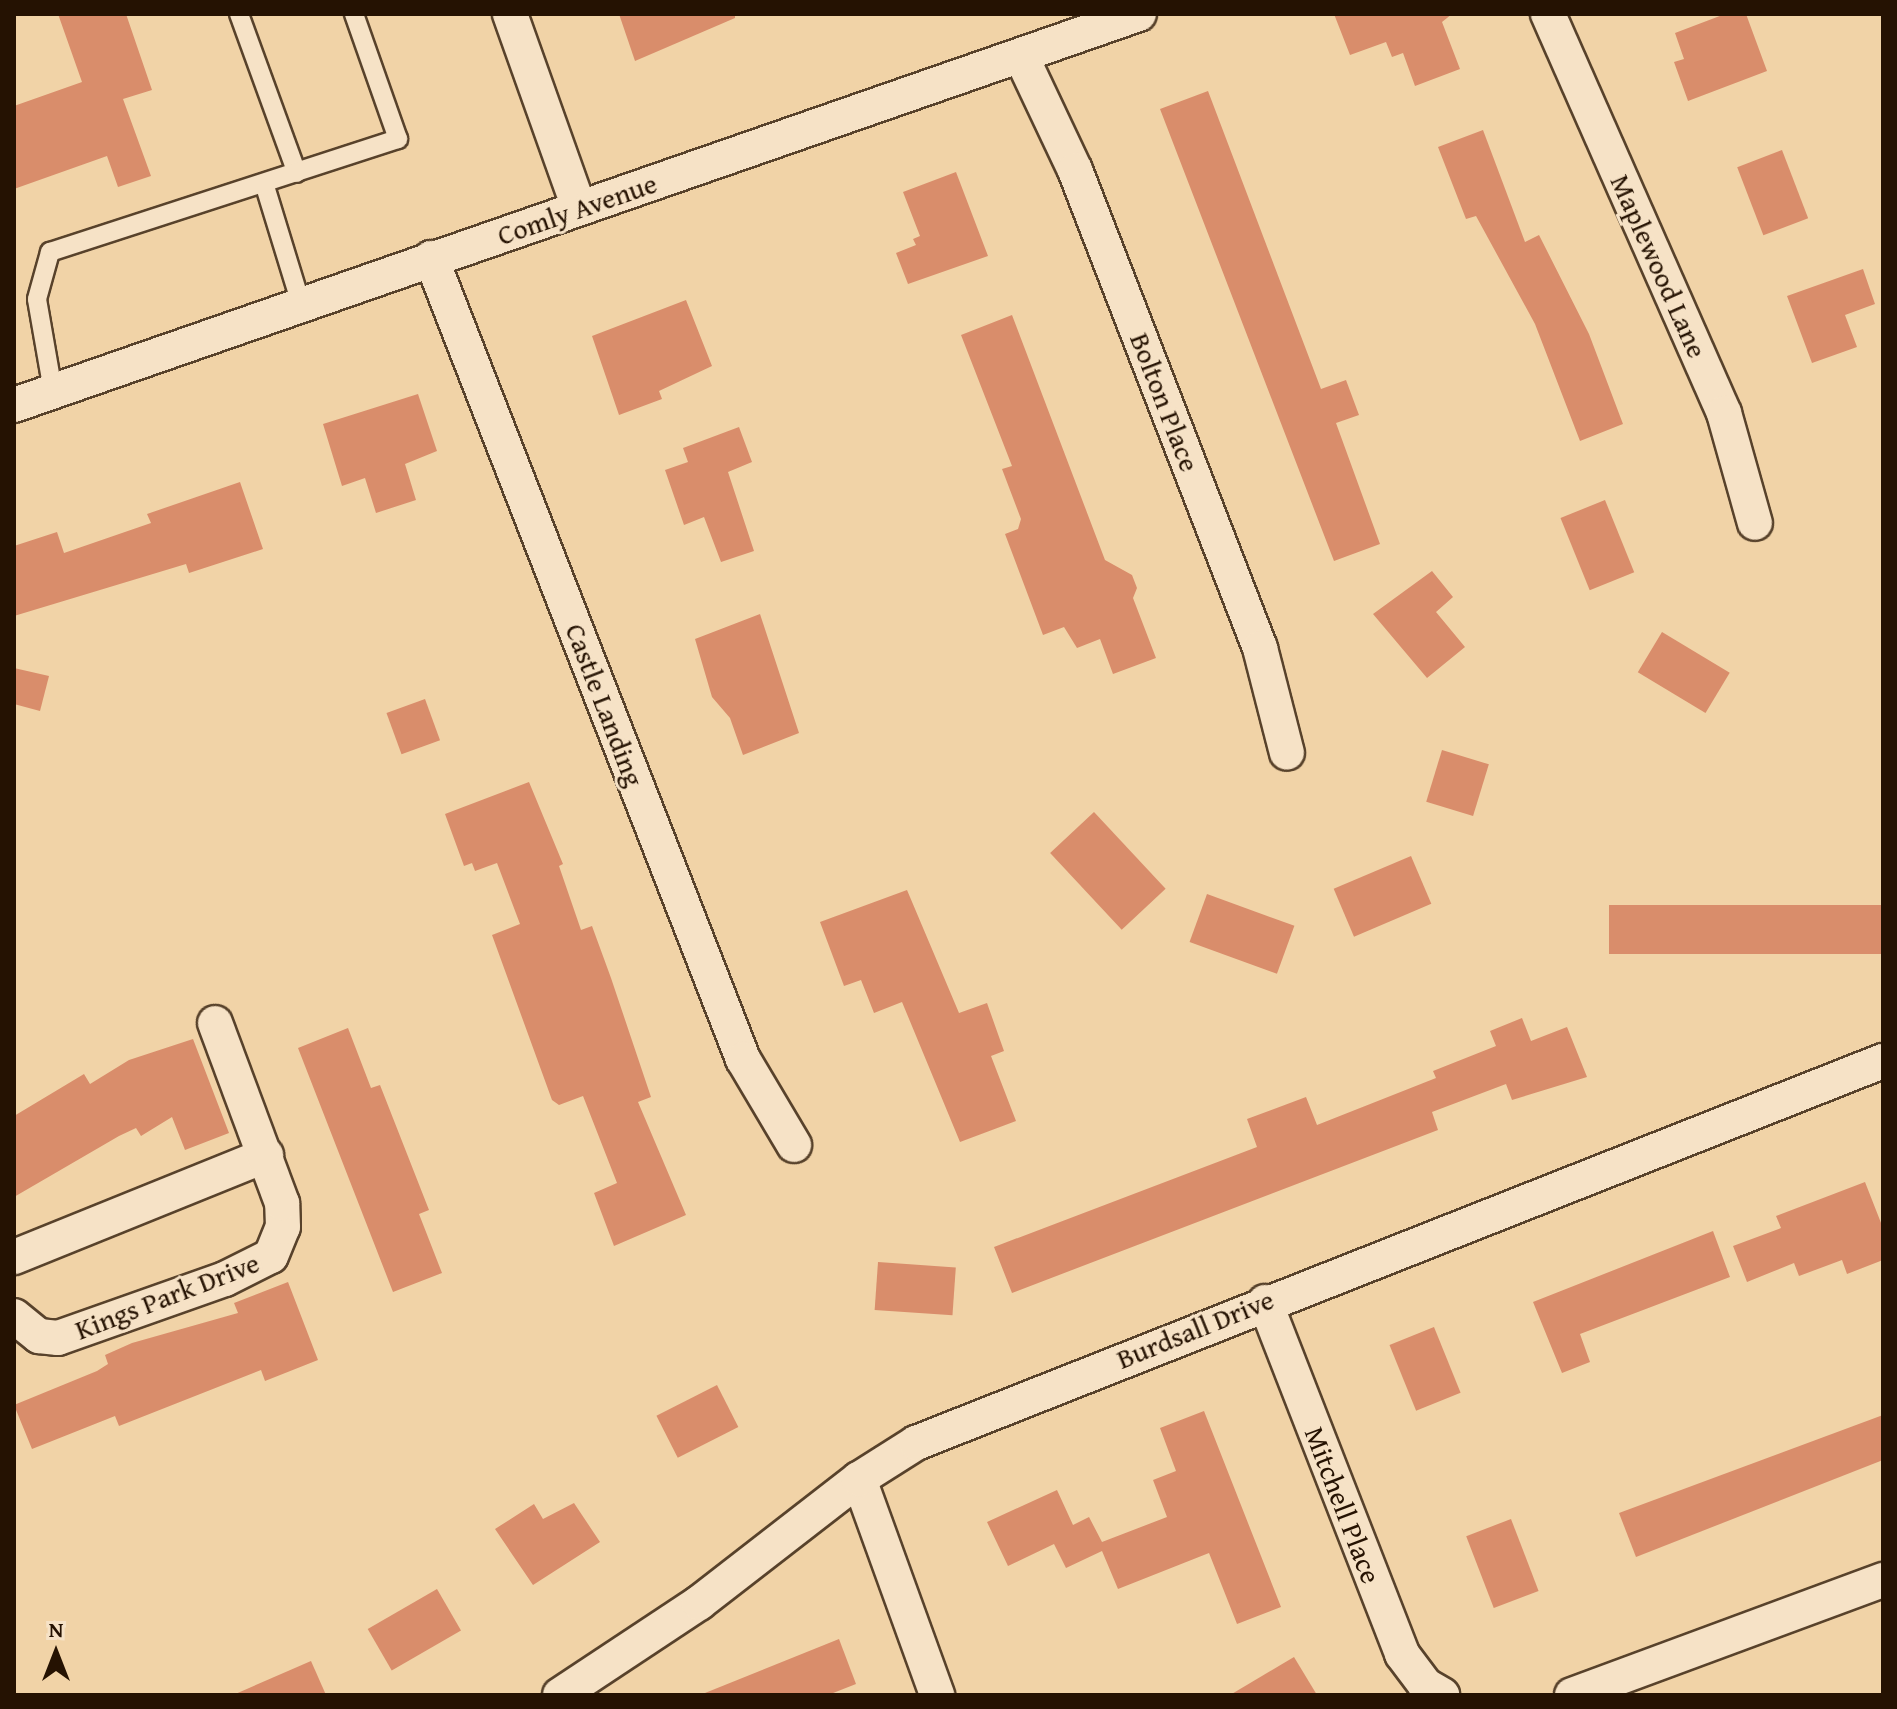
<!DOCTYPE html>
<style>
body{margin:0}
#map{position:relative;width:1897px;height:1709px;overflow:hidden;background:#f1d3a7;font-family:"Gentium Book Plus",serif}
div>[style]{position:absolute}
[style*='--x']{left:calc(var(--x)*1px);top:calc(var(--y)*1px);width:calc(var(--w)*1px);rotate:calc(var(--a)*1deg)}
.building>*{inset:0;background:#d98d6b;transform-origin:0 0}
.roads{filter:drop-shadow(2px 0 #58422b) drop-shadow(-2px 0 #58422b) drop-shadow(0 2px #58422b) drop-shadow(0 -2px #58422b)}
.service>*{height:18px;margin:-9px;padding:0 9px;transform-origin:9px;border-radius:9px;background:#f6e2c6}
.minor>*{height:34px;margin:-17px;padding:0 17px;transform-origin:17px;border-radius:17px;background:#f6e2c6}
span{translate:-50% -50%;white-space:nowrap;text-align:center;line-height:1.15;-webkit-text-stroke:6px #f6e2c6;paint-order:stroke}
.street-label{font-size:28px;color:#251202}
.frame{position:absolute;inset:0;border:16px solid #251202;pointer-events:none}
.north{position:absolute;left:16px;top:1613px;width:80px;height:80px;-webkit-text-stroke:6px #f6e2c6;paint-order:stroke;rotate:0deg;font-size:22px;font-weight:700;line-height:32px;text-align:center;color:#251202}
.north::after{content:'';display:block;margin:auto;width:28px;height:36px;background:#251202;clip-path:polygon(50% 0,100% 100%,50% 72%,0 100%)}
</style>
<div id="map">
<div class="building">
<div style="clip-path:polygon(58px 14px,126px 14px,152px 90px,123px 99px,151px 176px,118px 187px,107px 156px,14px 189px,14px 106px,82px 82px)"></div>
<div style="clip-path:polygon(619px 14px,735px 14px,735px 18px,635px 61px)"></div>
<div style="clip-path:polygon(1334px 14px,1452px 14px,1442px 22px,1460px 69px,1415px 86px,1403px 53px,1392px 57px,1386px 42px,1350px 55px)"></div>
<div style="clip-path:polygon(1725px 14px,1746px 14px,1767px 71px,1688px 101px,1674px 62px,1684px 59px,1675px 33px)"></div>
<div style="clip-path:polygon(1208px 91px,1321px 389px,1346px 380px,1359px 415px,1336px 423px,1380px 544px,1334px 561px,1160px 109px)"></div>
<div style="clip-path:polygon(1483px 130px,1525px 242px,1539px 235px,1589px 334px,1623px 424px,1580px 441px,1535px 324px,1476px 216px,1466px 219px,1438px 147px)"></div>
<div style="left:1782px;top:150px;width:73px;height:48px;rotate:69deg"></div>
<div style="clip-path:polygon(956px 172px,988px 256px,908px 284px,896px 253px,916px 245px,913px 239px,920px 236px,903px 192px)"></div>
<div style="clip-path:polygon(1863px 269px,1875px 304px,1845px 315px,1857px 347px,1812px 363px,1787px 296px)"></div>
<div style="clip-path:polygon(686px 300px,712px 366px,659px 391px,662px 399px,619px 415px,592px 336px)"></div>
<div style="clip-path:polygon(1012px 315px,1105px 560px,1132px 575px,1137px 588px,1133px 598px,1156px 658px,1113px 674px,1100px 639px,1077px 648px,1064px 627px,1043px 635px,1005px 534px,1018px 529px,1021px 519px,1002px 469px,1012px 466px,961px 335px)"></div>
<div style="clip-path:polygon(418px 394px,437px 451px,405px 464px,416px 500px,376px 513px,365px 478px,342px 486px,323px 424px)"></div>
<div style="clip-path:polygon(739px 427px,752px 462px,728px 472px,754px 551px,721px 562px,704px 517px,684px 525px,665px 470px,688px 462px,683px 448px)"></div>
<div style="clip-path:polygon(240px 482px,263px 549px,189px 573px,186px 564px,14px 616px,14px 546px,57px 532px,64px 553px,151px 523px,147px 514px)"></div>
<div style="left:1605px;top:500px;width:78px;height:48px;rotate:68deg"></div>
<div style="clip-path:polygon(1432px 571px,1453px 597px,1436px 612px,1465px 647px,1427px 678px,1373px 614px)"></div>
<div style="clip-path:polygon(760px 614px,799px 733px,743px 755px,730px 718px,712px 697px,695px 639px)"></div>
<div style="left:1662px;top:632px;width:79px;height:47px;rotate:31deg"></div>
<div style="clip-path:polygon(14px 668px,49px 676px,40px 711px,14px 704px)"></div>
<div style="left:425px;top:699px;width:44px;height:41px;rotate:70deg"></div>
<div style="left:1442px;top:750px;width:49px;height:54px;rotate:17deg"></div>
<div style="clip-path:polygon(529px 782px,563px 864px,559px 866px,581px 930px,592px 926px,611px 978px,651px 1097px,638px 1102px,686px 1215px,614px 1246px,594px 1193px,617px 1183px,583px 1096px,559px 1105px,552px 1100px,492px 935px,520px 924px,497px 863px,475px 871px,472px 863px,464px 866px,445px 814px)"></div>
<div style="left:1094px;top:812px;width:105px;height:60px;rotate:47deg"></div>
<div style="left:1411px;top:856px;width:52px;height:84px;rotate:67deg"></div>
<div style="clip-path:polygon(907px 890px,959px 1013px,987px 1003px,1004px 1051px,991px 1056px,1016px 1121px,960px 1142px,902px 1002px,874px 1013px,861px 980px,844px 986px,820px 922px)"></div>
<div style="left:1207px;top:894px;width:93px;height:51px;rotate:20deg"></div>
<div style="left:1883px;top:905px;width:49px;height:274px;rotate:90deg"></div>
<div style="clip-path:polygon(1522px 1018px,1531px 1041px,1567px 1027px,1587px 1077px,1512px 1100px,1506px 1084px,1432px 1112px,1438px 1130px,1012px 1293px,994px 1247px,1257px 1147px,1247px 1119px,1306px 1097px,1317px 1125px,1436px 1078px,1433px 1071px,1496px 1046px,1490px 1031px)"></div>
<div style="clip-path:polygon(348px 1028px,371px 1088px,380px 1085px,429px 1210px,419px 1214px,442px 1273px,393px 1292px,298px 1048px)"></div>
<div style="clip-path:polygon(193px 1039px,229px 1133px,185px 1150px,172px 1117px,141px 1136px,136px 1128px,119px 1136px,14px 1197px,14px 1116px,84px 1074px,90px 1084px,129px 1060px)"></div>
<div style="clip-path:polygon(1865px 1182px,1883px 1228px,1883px 1260px,1847px 1274px,1842px 1260px,1799px 1276px,1794px 1263px,1747px 1282px,1733px 1246px,1781px 1228px,1776px 1216px)"></div>
<div style="clip-path:polygon(1713px 1231px,1730px 1277px,1580px 1334px,1590px 1362px,1562px 1373px,1533px 1302px)"></div>
<div style="left:878px;top:1262px;width:78px;height:48px;rotate:4deg"></div>
<div style="clip-path:polygon(288px 1282px,318px 1360px,265px 1381px,261px 1370px,119px 1426px,115px 1416px,32px 1449px,14px 1405px,97px 1371px,108px 1364px,105px 1355px,132px 1343px,238px 1313px,234px 1303px)"></div>
<div style="left:1434px;top:1327px;width:71px;height:48px;rotate:68deg"></div>
<div style="left:717px;top:1385px;width:47px;height:68px;rotate:63deg"></div>
<div style="clip-path:polygon(1204px 1411px,1281px 1607px,1237px 1624px,1209px 1553px,1118px 1589px,1102px 1551px,1066px 1568px,1054px 1544px,1008px 1566px,987px 1522px,1057px 1490px,1073px 1525px,1089px 1517px,1102px 1542px,1167px 1517px,1153px 1480px,1176px 1471px,1160px 1428px)"></div>
<div style="clip-path:polygon(1883px 1415px,1883px 1460px,1636px 1557px,1619px 1513px)"></div>
<div style="clip-path:polygon(574px 1503px,600px 1542px,533px 1585px,495px 1529px,534px 1504px,543px 1519px)"></div>
<div style="left:1511px;top:1519px;width:77px;height:48px;rotate:69deg"></div>
<div style="left:437px;top:1589px;width:48px;height:80px;rotate:60deg"></div>
<div style="clip-path:polygon(839px 1639px,856px 1684px,828px 1695px,700px 1695px)"></div>
<div style="clip-path:polygon(1294px 1657px,1317px 1695px,1230px 1695px)"></div>
<div style="clip-path:polygon(311px 1661px,326px 1695px,233px 1695px)"></div>
</div>
<div class="roads">
<div class="service">
<div style="--x:239;--y:14;--w:169;--a:70"></div>
<div style="--x:264;--y:183;--w:127;--a:73"></div>
<div style="--x:53;--y:391;--w:93;--a:-99.9"></div>
<div style="--x:37;--y:299;--w:49;--a:-74.5"></div>
<div style="--x:50;--y:252;--w:366;--a:-18"></div>
<div style="--x:398;--y:139;--w:133;--a:-109.4"></div>
</div>
<div class="minor">
<div style="--x:510;--y:14;--w:206;--a:70.4"></div>
<div style="--x:1548;--y:14;--w:436;--a:66.2"></div>
<div style="--x:1724;--y:413;--w:114;--a:74.3"></div>
<div style="--x:1022;--y:58;--w:124;--a:64.7"></div>
<div style="--x:1075;--y:170;--w:513;--a:68.84"></div>
<div style="--x:1260;--y:648;--w:108;--a:75.6"></div>
<div style="--x:431;--y:258;--w:860;--a:68.72"></div>
<div style="--x:743;--y:1059;--w:100;--a:59.3"></div>
<div style="--x:14;--y:405;--w:1191;--a:-19.17"></div>
<div style="--x:14;--y:1257;--w:272;--a:-22"></div>
<div style="--x:1265;--y:1302;--w:378;--a:68.7"></div>
<div style="--x:1402;--y:1654;--w:39;--a:53"></div>
<div style="--x:1425;--y:1685;--w:20;--a:30"></div>
<div style="--x:14;--y:1316;--w:32;--a:39"></div>
<div style="--x:39;--y:1336;--w:19;--a:6"></div>
<div style="--x:58;--y:1338;--w:177;--a:-19.5"></div>
<div style="--x:225;--y:1279;--w:51;--a:-26.6"></div>
<div style="--x:271;--y:1256;--w:31;--a:-68"></div>
<div style="--x:283;--y:1227;--w:24;--a:-92"></div>
<div style="--x:282;--y:1203;--w:192;--a:-110.4"></div>
<div style="--x:859;--y:1479;--w:230;--a:70.1"></div>
<div style="--x:560;--y:1695;--w:167;--a:-33.5"></div>
<div style="--x:699;--y:1603;--w:202;--a:-37.8"></div>
<div style="--x:859;--y:1479;--w:67;--a:-32.3"></div>
<div style="--x:916;--y:1443;--w:1040;--a:-21.56"></div>
<div style="--x:1572;--y:1695;--w:332;--a:-20.3"></div>
</div>
</div>
<div class="street-label">
<span style="left:577px;top:209px;rotate:-19deg">Comly Avenue</span>
<span style="left:1659px;top:266px;rotate:66deg">Maplewood Lane</span>
<span style="left:1165px;top:402px;rotate:69deg">Bolton Place</span>
<span style="left:605px;top:705px;rotate:69deg">Castle Landing</span>
<span style="left:167px;top:1296px;rotate:-21deg">Kings Park Drive</span>
<span style="left:1195px;top:1329px;rotate:-22deg">Burdsall Drive</span>
<span style="left:1343px;top:1505px;rotate:69deg">Mitchell Place</span>
</div>
<div class="frame"></div>
<div class="north">N</div>
</div>
